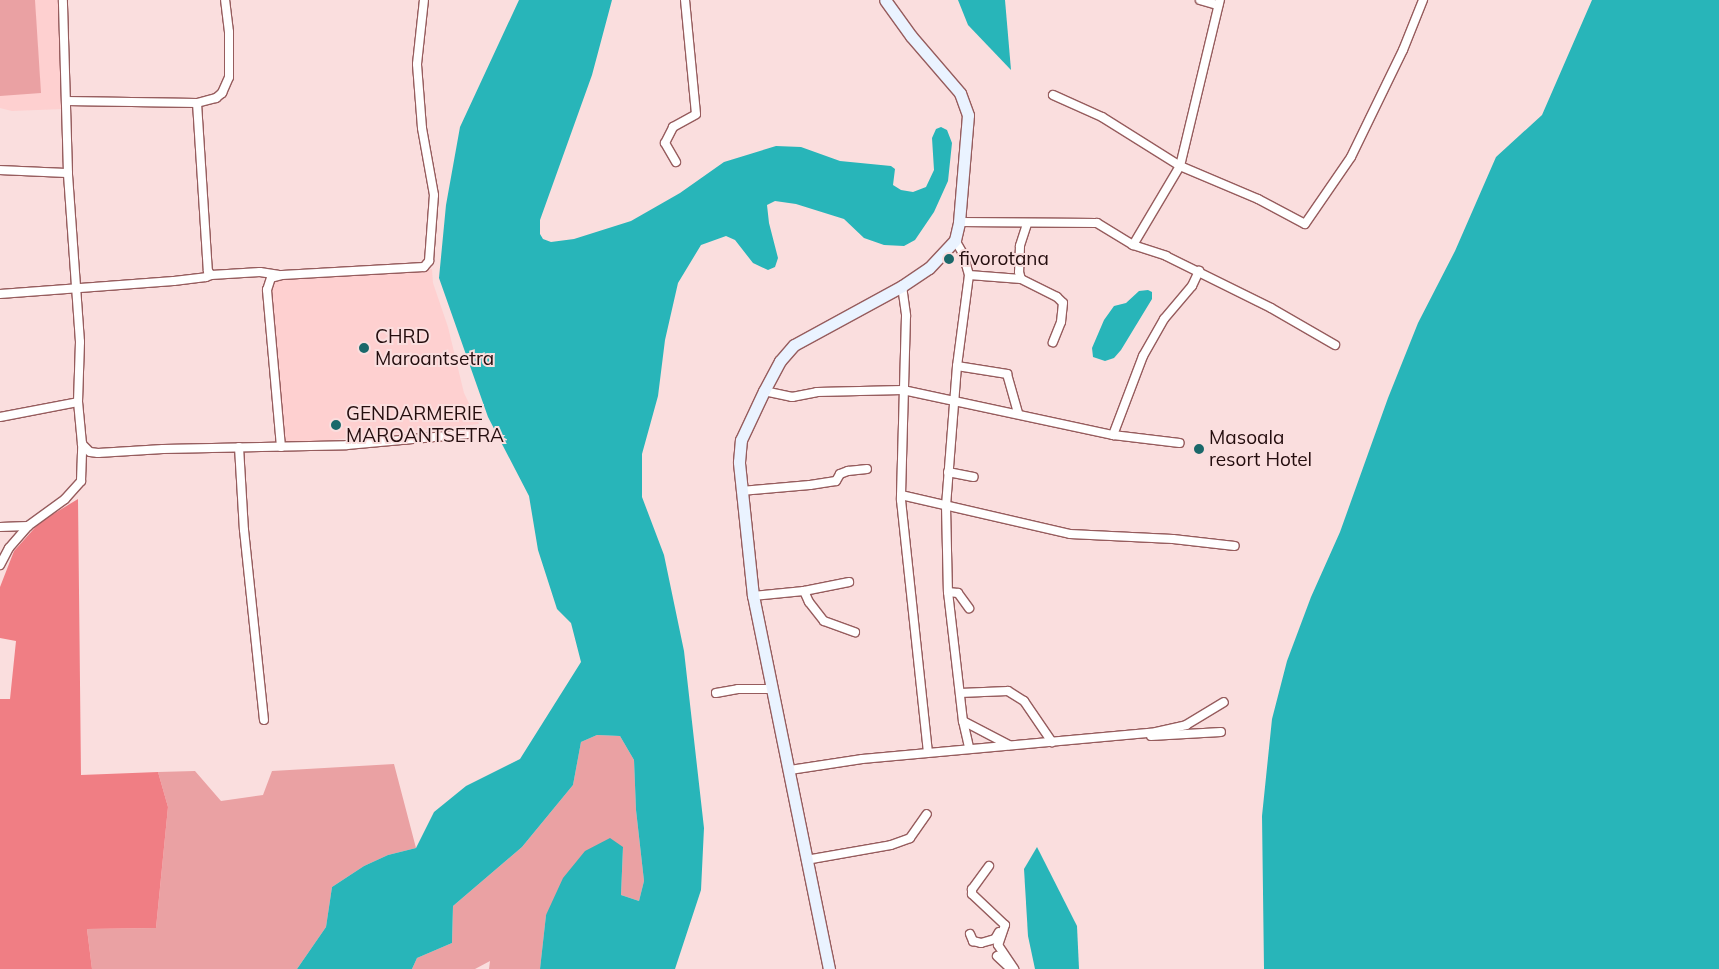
<!DOCTYPE html>
<style>
body{margin:0}
#map{position:relative;width:1719px;height:969px;overflow:hidden;background:#fadede;font-family:Mulish,sans-serif}
div>[style]{position:absolute}
[style*='--x']{left:calc(var(--x)*1px);top:calc(var(--y)*1px);width:calc(var(--w)*1px);rotate:calc(var(--a)*1deg)}
.built>*{inset:0;background:#fed0d0}
.green>*{inset:0;background:#eaa1a3}
.forest>*{inset:0;background:#f07e84}
.water>*{inset:0;background:#28b5b9}
.roads{filter:drop-shadow(1px 0 #965c5d) drop-shadow(-1px 0 #965c5d) drop-shadow(0 1px #965c5d) drop-shadow(0 -1px #965c5d)}
.street>*{height:8px;margin:-4px;padding:0 4px;transform-origin:4px;border-radius:4px;background:#fff}
.secondary>*{height:11px;margin:-5.5px;padding:0 5.5px;transform-origin:5.5px;border-radius:5.5px;background:#eaf3ff}
.dots>*{width:14px;height:14px;translate:-50% -50%;box-sizing:border-box;border:2px solid #fadede;border-radius:50%}
span{translate:-50% -50%;white-space:nowrap;text-align:center;line-height:1.15;-webkit-text-stroke:4px #fadede;paint-order:stroke}
.poi-label{font-size:19px;color:#240d0e}
.left{translate:0 -50%;text-align:left}
</style>
<div id="map">
<div class="built">
<div style="clip-path:polygon(0 0,58px 0,63px 109px,12px 111px,0 108px)"></div>
<div style="clip-path:polygon(432px 269px,433px 283px,448px 327px,464px 393px,479px 424px,285px 445px,269px 290px,273px 283px,280px 280px)"></div>
</div>
<div class="green">
<div style="clip-path:polygon(0 0,35px 0,41px 93px,0 96px)"></div>
<div style="clip-path:polygon(597px 735px,620px 736px,634px 760px,636px 810px,644px 881px,639px 901px,621px 895px,623px 847px,546px 915px,540px 969px,489px 969px,490px 961px,475px 969px,412px 969px,417px 958px,452px 943px,453px 906px,522px 847px,573px 785px,581px 742px)"></div>
<div style="clip-path:polygon(394px 764px,416px 848px,388px 855px,364px 866px,332px 887px,326px 927px,297px 969px,92px 969px,87px 929px,156px 928px,168px 807px,158px 772px,195px 771px,221px 801px,263px 795px,272px 771px)"></div>
</div>
<div class="forest">
<div style="clip-path:polygon(78px 499px,81px 775px,158px 772px,168px 807px,156px 928px,87px 929px,92px 969px,0 969px,0 699px,10px 699px,16px 641px,0 638px,0 587px,14px 551px,40px 522px)"></div>
</div>
<div class="water">
<div style="clip-path:polygon(519px 0,612px 0,592px 75px,540px 220px,540px 234px,543px 239px,551px 242px,574px 239px,631px 221px,680px 193px,724px 162px,776px 146px,801px 147px,840px 161px,891px 166px,895px 169px,893px 185px,901px 190px,913px 192px,926px 187px,934px 170px,932px 138px,936px 129px,941px 127px,947px 130px,952px 143px,948px 181px,934px 212px,915px 240px,904px 246px,884px 245px,864px 238px,844px 219px,796px 204px,775px 201px,767px 205px,769px 223px,778px 258px,775px 267px,768px 270px,753px 263px,735px 240px,726px 236px,701px 245px,678px 283px,665px 340px,658px 396px,642px 454px,642px 497px,664px 555px,684px 651px,704px 828px,701px 890px,675px 969px,540px 969px,546px 915px,563px 878px,585px 851px,610px 838px,623px 847px,621px 895px,639px 901px,644px 881px,636px 810px,634px 760px,620px 736px,597px 735px,581px 742px,573px 785px,522px 847px,453px 906px,452px 943px,417px 958px,412px 969px,297px 969px,326px 927px,332px 887px,364px 866px,388px 855px,416px 848px,434px 812px,466px 786px,520px 759px,581px 662px,571px 623px,557px 609px,538px 550px,529px 496px,488px 417px,439px 278px,446px 205px,460px 127px)"></div>
<div style="clip-path:polygon(958px 0,1005px 0,1011px 70px,968px 25px)"></div>
<div style="clip-path:polygon(1592px 0,1719px 0,1719px 969px,1264px 969px,1262px 816px,1272px 719px,1287px 661px,1311px 597px,1340px 532px,1388px 398px,1418px 323px,1455px 251px,1496px 157px,1542px 115px)"></div>
<div style="clip-path:polygon(1148px 290px,1152px 292px,1152px 299px,1121px 350px,1114px 358px,1105px 361px,1093px 357px,1092px 348px,1104px 320px,1114px 306px,1126px 303px,1139px 291px)"></div>
<div style="clip-path:polygon(1037px 847px,1077px 926px,1079px 969px,1035px 969px,1028px 936px,1024px 869px)"></div>
</div>
<div class="roads">
<div class="street">
<div style="--x:1200;--y:0;--w:19;--a:16"></div>
<div style="--x:1053;--y:95;--w:54;--a:24.2"></div>
<div style="--x:1102;--y:117;--w:92;--a:32.1"></div>
<div style="--x:1180;--y:166;--w:85;--a:22.9"></div>
<div style="--x:1258;--y:199;--w:53;--a:28"></div>
<div style="--x:1305;--y:224;--w:81;--a:-55.5"></div>
<div style="--x:1351;--y:157;--w:119;--a:-64.1"></div>
<div style="--x:1403;--y:50;--w:54;--a:-68.2"></div>
<div style="--x:66;--y:101;--w:131;--a:0.9"></div>
<div style="--x:197;--y:103;--w:20;--a:-15"></div>
<div style="--x:216;--y:98;--w:8;--a:-40"></div>
<div style="--x:222;--y:93;--w:17;--a:-66"></div>
<div style="--x:229;--y:77;--w:45;--a:-90"></div>
<div style="--x:229;--y:32;--w:32;--a:-97"></div>
<div style="--x:197;--y:103;--w:168;--a:86.3"></div>
<div style="--x:208;--y:271;--w:5;--a:53"></div>
<div style="--x:211;--y:275;--w:49;--a:-3.5"></div>
<div style="--x:260;--y:272;--w:18;--a:9"></div>
<div style="--x:676;--y:162;--w:22;--a:-120"></div>
<div style="--x:665;--y:143;--w:18;--a:-63"></div>
<div style="--x:673;--y:127;--w:26;--a:-29"></div>
<div style="--x:696;--y:114;--w:115;--a:-95.5"></div>
<div style="--x:0;--y:170;--w:68;--a:2.5"></div>
<div style="--x:959;--y:222;--w:138;--a:0.4"></div>
<div style="--x:1097;--y:223;--w:42;--a:31.4"></div>
<div style="--x:1133;--y:245;--w:35;--a:18"></div>
<div style="--x:1166;--y:256;--w:117;--a:26.3"></div>
<div style="--x:1271;--y:308;--w:74;--a:30"></div>
<div style="--x:1027;--y:224;--w:23;--a:108"></div>
<div style="--x:1020;--y:246;--w:26;--a:92"></div>
<div style="--x:1019;--y:272;--w:7;--a:74"></div>
<div style="--x:1021;--y:279;--w:40;--a:26.6"></div>
<div style="--x:1057;--y:297;--w:8;--a:45"></div>
<div style="--x:1063;--y:303;--w:19;--a:96"></div>
<div style="--x:1061;--y:322;--w:22;--a:112"></div>
<div style="--x:955;--y:240;--w:16;--a:60"></div>
<div style="--x:963;--y:254;--w:22;--a:74"></div>
<div style="--x:969;--y:275;--w:92;--a:97.5"></div>
<div style="--x:957;--y:366;--w:140;--a:94.5"></div>
<div style="--x:946;--y:506;--w:86;--a:88.7"></div>
<div style="--x:948;--y:592;--w:130;--a:83.4"></div>
<div style="--x:963;--y:721;--w:52;--a:27.6"></div>
<div style="--x:1133;--y:245;--w:92;--a:-59.3"></div>
<div style="--x:1180;--y:166;--w:171;--a:-76.5"></div>
<div style="--x:969;--y:275;--w:52;--a:4.4"></div>
<div style="--x:902;--y:286;--w:30;--a:82"></div>
<div style="--x:906;--y:316;--w:184;--a:91.6"></div>
<div style="--x:901;--y:500;--w:253;--a:83.9"></div>
<div style="--x:0;--y:294;--w:174;--a:-4.3"></div>
<div style="--x:174;--y:281;--w:32;--a:-7"></div>
<div style="--x:206;--y:277;--w:5;--a:-22"></div>
<div style="--x:957;--y:366;--w:51;--a:9.1"></div>
<div style="--x:1007;--y:374;--w:41;--a:74.2"></div>
<div style="--x:764;--y:391;--w:29;--a:12"></div>
<div style="--x:792;--y:397;--w:25;--a:-11"></div>
<div style="--x:817;--y:392;--w:86;--a:-1.3"></div>
<div style="--x:903;--y:390;--w:215;--a:12.1"></div>
<div style="--x:1113;--y:435;--w:67;--a:6.8"></div>
<div style="--x:0;--y:417;--w:79;--a:-10.9"></div>
<div style="--x:1113;--y:435;--w:85;--a:-69.2"></div>
<div style="--x:1143;--y:356;--w:43;--a:-60.4"></div>
<div style="--x:1164;--y:319;--w:43;--a:-49.7"></div>
<div style="--x:1192;--y:286;--w:17;--a:-65"></div>
<div style="--x:82;--y:444;--w:11;--a:45"></div>
<div style="--x:90;--y:452;--w:8;--a:7"></div>
<div style="--x:98;--y:453;--w:65;--a:-3.5"></div>
<div style="--x:163;--y:449;--w:184;--a:-1.2"></div>
<div style="--x:347;--y:445;--w:121;--a:-5.2"></div>
<div style="--x:239;--y:447;--w:83;--a:86.6"></div>
<div style="--x:244;--y:530;--w:191;--a:84"></div>
<div style="--x:281;--y:447;--w:158;--a:-95.1"></div>
<div style="--x:267;--y:290;--w:13;--a:-72"></div>
<div style="--x:271;--y:278;--w:11;--a:-15"></div>
<div style="--x:282;--y:275;--w:142;--a:-3.2"></div>
<div style="--x:424;--y:267;--w:8;--a:-50"></div>
<div style="--x:429;--y:261;--w:66;--a:-85.7"></div>
<div style="--x:434;--y:195;--w:68;--a:-100.2"></div>
<div style="--x:422;--y:128;--w:64;--a:-94.5"></div>
<div style="--x:417;--y:64;--w:64;--a:-83.8"></div>
<div style="--x:948;--y:472;--w:26;--a:11"></div>
<div style="--x:741;--y:491;--w:69;--a:-5"></div>
<div style="--x:810;--y:485;--w:26;--a:-9"></div>
<div style="--x:836;--y:481;--w:8;--a:-60"></div>
<div style="--x:840;--y:474;--w:9;--a:-21"></div>
<div style="--x:848;--y:471;--w:19;--a:-6"></div>
<div style="--x:901;--y:495;--w:173;--a:13"></div>
<div style="--x:1070;--y:534;--w:103;--a:2.8"></div>
<div style="--x:1173;--y:539;--w:62;--a:6.4"></div>
<div style="--x:0;--y:527;--w:28;--a:-2"></div>
<div style="--x:0;--y:565;--w:19;--a:-62"></div>
<div style="--x:9;--y:548;--w:29;--a:-49"></div>
<div style="--x:28;--y:526;--w:46;--a:-36.1"></div>
<div style="--x:65;--y:499;--w:24;--a:-48"></div>
<div style="--x:81;--y:481;--w:37;--a:-88"></div>
<div style="--x:82;--y:444;--w:42;--a:-95.4"></div>
<div style="--x:78;--y:402;--w:60;--a:-88.1"></div>
<div style="--x:80;--y:342;--w:169;--a:-94.1"></div>
<div style="--x:68;--y:173;--w:173;--a:-91.7"></div>
<div style="--x:804;--y:591;--w:12;--a:66"></div>
<div style="--x:809;--y:602;--w:24;--a:52"></div>
<div style="--x:824;--y:621;--w:33;--a:20"></div>
<div style="--x:948;--y:592;--w:10;--a:6"></div>
<div style="--x:958;--y:593;--w:19;--a:54"></div>
<div style="--x:753;--y:596;--w:51;--a:-5.6"></div>
<div style="--x:804;--y:591;--w:46;--a:-11.3"></div>
<div style="--x:716;--y:693;--w:22;--a:-10"></div>
<div style="--x:738;--y:689;--w:33;--a:0"></div>
<div style="--x:960;--y:693;--w:48;--a:-2.4"></div>
<div style="--x:1008;--y:691;--w:19;--a:32"></div>
<div style="--x:1024;--y:701;--w:50;--a:55.7"></div>
<div style="--x:963;--y:721;--w:28;--a:77"></div>
<div style="--x:1151;--y:736;--w:70;--a:-3.3"></div>
<div style="--x:790;--y:770;--w:73;--a:-8.7"></div>
<div style="--x:862;--y:759;--w:295;--a:-5.2"></div>
<div style="--x:1156;--y:732;--w:31;--a:-13"></div>
<div style="--x:1186;--y:725;--w:44;--a:-31.2"></div>
<div style="--x:806;--y:860;--w:86;--a:-10"></div>
<div style="--x:891;--y:845;--w:20;--a:-20"></div>
<div style="--x:910;--y:838;--w:29;--a:-55"></div>
<div style="--x:989;--y:866;--w:29;--a:126"></div>
<div style="--x:972;--y:889;--w:5;--a:90"></div>
<div style="--x:972;--y:894;--w:45;--a:43.2"></div>
<div style="--x:1005;--y:925;--w:21;--a:109"></div>
<div style="--x:998;--y:945;--w:29;--a:56"></div>
<div style="--x:970;--y:934;--w:8;--a:67"></div>
<div style="--x:973;--y:941;--w:8;--a:14"></div>
<div style="--x:981;--y:943;--w:15;--a:-16"></div>
<div style="--x:995;--y:939;--w:8;--a:-60"></div>
<div style="--x:997;--y:956;--w:18;--a:43"></div>
</div>
<div class="secondary">
<div style="--x:829;--y:969;--w:381;--a:-101.5"></div>
<div style="--x:753;--y:596;--w:135;--a:-96"></div>
<div style="--x:739;--y:462;--w:22;--a:-85"></div>
<div style="--x:741;--y:440;--w:54;--a:-64.9"></div>
<div style="--x:764;--y:391;--w:34;--a:-62"></div>
<div style="--x:780;--y:361;--w:21;--a:-49"></div>
<div style="--x:794;--y:345;--w:123;--a:-28.6"></div>
<div style="--x:902;--y:286;--w:32;--a:-34"></div>
<div style="--x:929;--y:268;--w:38;--a:-47"></div>
<div style="--x:955;--y:240;--w:18;--a:-77"></div>
<div style="--x:959;--y:222;--w:107;--a:-85.2"></div>
<div style="--x:968;--y:115;--w:23;--a:-110"></div>
<div style="--x:960;--y:93;--w:75;--a:-130.7"></div>
<div style="--x:911;--y:36;--w:44;--a:-125.8"></div>
</div>
</div>
<div class="dots">
<div style="left:949px;top:259px;background:#1a686a"></div>
<div style="left:364px;top:348px;background:#1a686a"></div>
<div style="left:336px;top:425px;background:#1a686a"></div>
<div style="left:1199px;top:449px;background:#1a686a"></div>
</div>
<div class="poi-label">
<span class="left" style="left:959px;top:259px">fivorotana</span>
<span class="left" style="left:375px;top:348px">CHRD<br>Maroantsetra</span>
<span class="left" style="left:346px;top:425px">GENDARMERIE<br>MAROANTSETRA</span>
<span class="left" style="left:1209px;top:449px">Masoala<br>resort Hotel</span>
</div>
</div>
